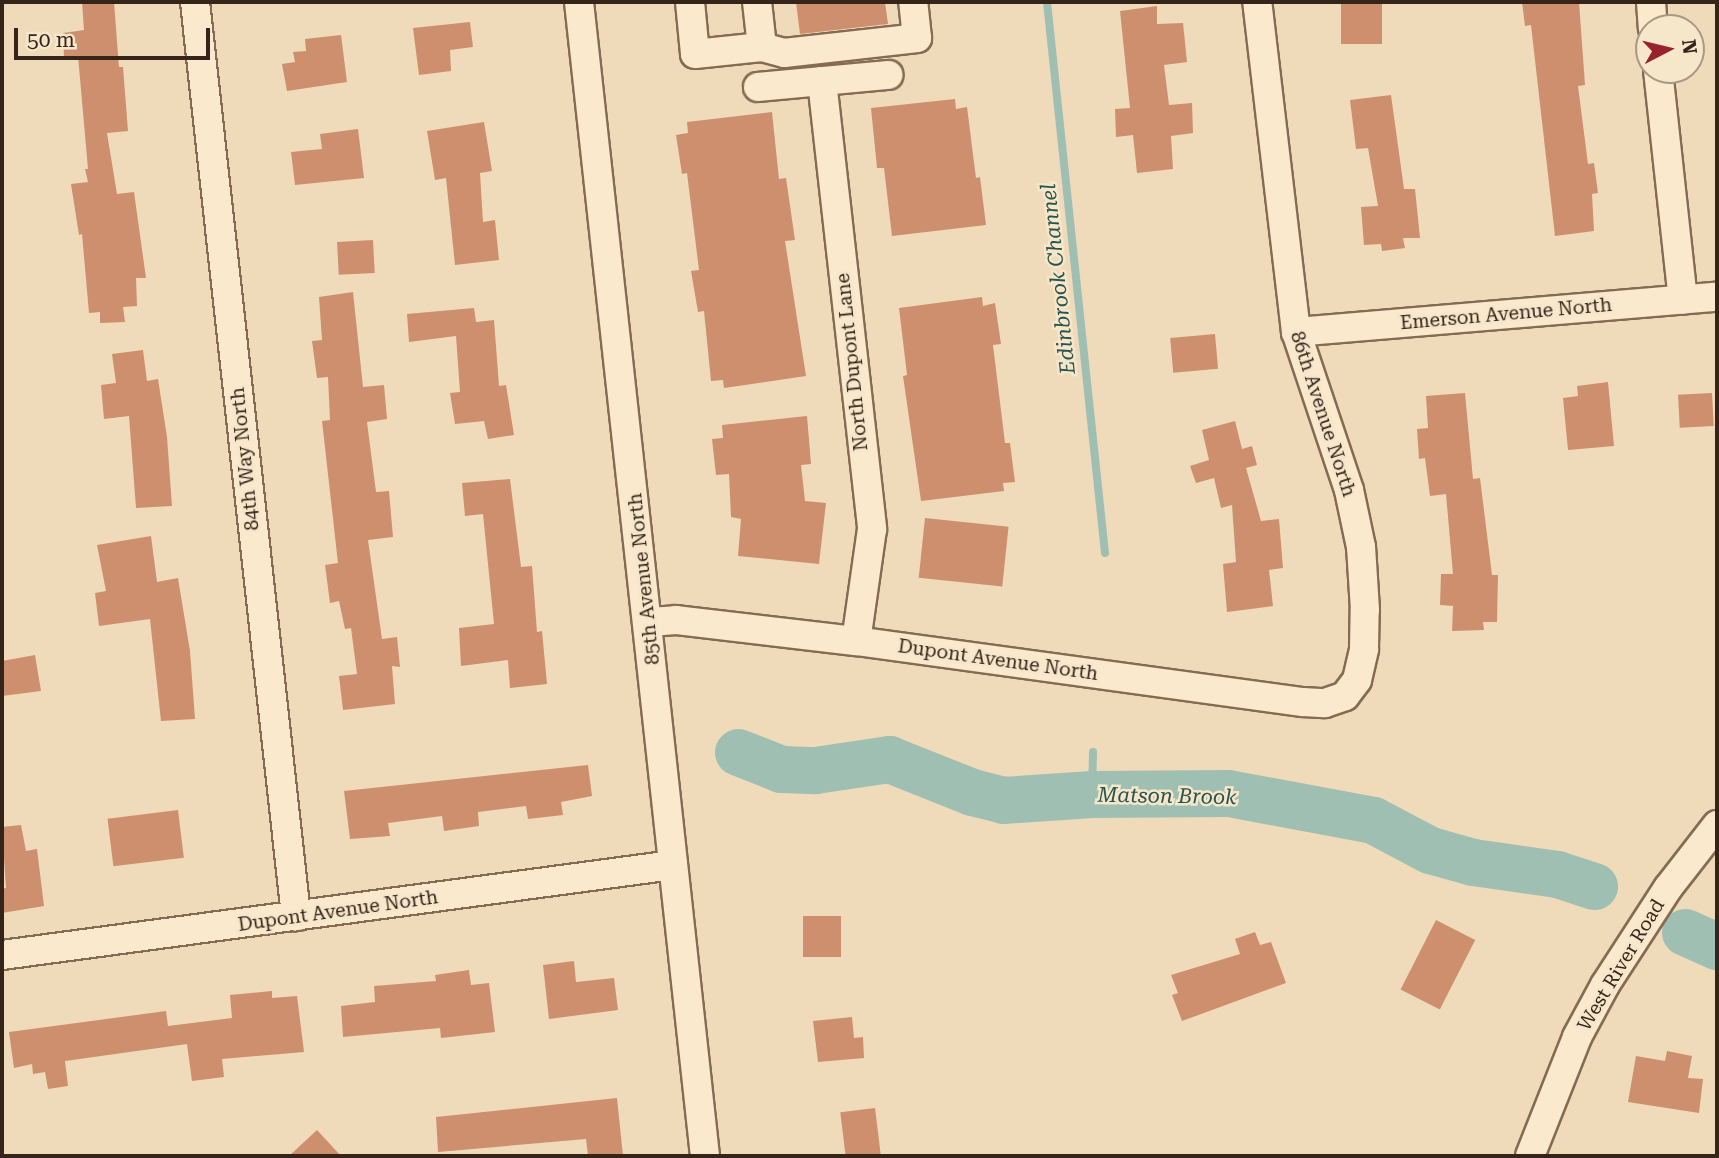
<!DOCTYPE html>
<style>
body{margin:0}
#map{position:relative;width:1719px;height:1158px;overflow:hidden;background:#efdbba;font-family:"Roboto Serif",serif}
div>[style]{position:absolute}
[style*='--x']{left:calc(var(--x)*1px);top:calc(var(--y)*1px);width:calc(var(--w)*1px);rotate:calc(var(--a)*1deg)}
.stream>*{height:8px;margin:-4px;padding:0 4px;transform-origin:4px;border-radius:4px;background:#9fbfb3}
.river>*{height:47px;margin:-23.5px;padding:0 23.5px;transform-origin:23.5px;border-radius:23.5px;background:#9fbfb3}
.building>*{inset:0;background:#ce8f6f;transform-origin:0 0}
.roads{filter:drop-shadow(2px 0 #856b54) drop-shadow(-2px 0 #856b54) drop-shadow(0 2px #856b54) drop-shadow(0 -2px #856b54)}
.minor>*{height:28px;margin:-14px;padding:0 14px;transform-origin:14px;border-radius:14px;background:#fae9cd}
span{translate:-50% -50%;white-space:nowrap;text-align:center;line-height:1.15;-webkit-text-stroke:5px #f6e6ca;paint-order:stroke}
.street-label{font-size:19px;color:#34241a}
.water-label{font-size:21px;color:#28544e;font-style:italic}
.frame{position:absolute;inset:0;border:4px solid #34241a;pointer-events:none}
.north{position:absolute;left:1635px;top:14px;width:70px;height:70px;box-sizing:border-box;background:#f6e6ca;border:2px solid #a89884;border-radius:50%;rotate:83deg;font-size:19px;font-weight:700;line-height:28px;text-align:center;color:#34241a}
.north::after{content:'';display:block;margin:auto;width:24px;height:32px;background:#96232d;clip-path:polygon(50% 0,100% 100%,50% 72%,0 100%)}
.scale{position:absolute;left:14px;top:28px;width:196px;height:32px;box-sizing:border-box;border:4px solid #34241a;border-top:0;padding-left:9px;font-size:21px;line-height:24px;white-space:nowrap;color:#34241a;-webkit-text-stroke:5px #f6e6ca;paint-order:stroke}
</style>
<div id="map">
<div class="stream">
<div style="--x:1047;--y:2;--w:554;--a:83.99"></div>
<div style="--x:1092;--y:794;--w:42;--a:-88.6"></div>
</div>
<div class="river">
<div style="--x:738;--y:752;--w:46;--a:21.6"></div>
<div style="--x:781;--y:769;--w:34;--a:2"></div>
<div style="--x:815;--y:770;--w:75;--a:-8.5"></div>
<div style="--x:889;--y:759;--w:89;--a:21.7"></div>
<div style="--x:972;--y:792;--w:32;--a:14"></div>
<div style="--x:1003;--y:800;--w:89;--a:-3.9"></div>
<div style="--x:1092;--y:794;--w:136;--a:-0.4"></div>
<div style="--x:1228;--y:793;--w:147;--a:10.5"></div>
<div style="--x:1373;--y:820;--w:64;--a:27.8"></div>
<div style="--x:1430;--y:850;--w:45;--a:15.6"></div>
<div style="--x:1473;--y:862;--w:85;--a:8.1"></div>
<div style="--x:1557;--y:874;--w:39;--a:18"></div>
<div style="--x:1685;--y:932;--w:35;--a:24"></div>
</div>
<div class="building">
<div style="clip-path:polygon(82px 2px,114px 2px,119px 67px,123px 67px,128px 131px,107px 133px,117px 194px,134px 192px,146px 278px,136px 278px,137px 306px,123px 307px,125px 322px,100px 323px,100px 312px,89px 313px,82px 234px,79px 235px,71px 184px,88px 182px,85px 169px,88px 169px,78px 56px,64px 57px,63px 33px,84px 30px)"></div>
<div style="clip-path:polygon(796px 2px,885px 2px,888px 24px,800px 34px)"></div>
<div style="left:1341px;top:2px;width:41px;height:42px"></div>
<div style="clip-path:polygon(1522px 2px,1579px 2px,1585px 85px,1578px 86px,1588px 164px,1594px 163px,1598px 193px,1592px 194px,1594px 231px,1555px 236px,1531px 25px,1525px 26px)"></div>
<div style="clip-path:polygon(1157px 6px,1157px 24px,1183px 23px,1187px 62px,1164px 65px,1169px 105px,1192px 103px,1193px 133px,1171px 136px,1173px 169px,1137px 173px,1133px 135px,1116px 137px,1115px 109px,1130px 108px,1120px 11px)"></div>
<div style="clip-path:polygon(470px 22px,473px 47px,450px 50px,451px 71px,419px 75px,413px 28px)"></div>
<div style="clip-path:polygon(341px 35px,347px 82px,287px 91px,282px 64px,295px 62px,293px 52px,306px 51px,305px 39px)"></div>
<div style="clip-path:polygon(1391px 95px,1404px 189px,1415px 189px,1420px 238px,1403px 238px,1405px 248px,1382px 251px,1381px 244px,1364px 245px,1361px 207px,1378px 206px,1368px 148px,1356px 149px,1350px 100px)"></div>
<div style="clip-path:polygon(955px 99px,956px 109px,967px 107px,976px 178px,980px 177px,986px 225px,892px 236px,884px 168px,877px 168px,871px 108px)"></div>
<div style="clip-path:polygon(772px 112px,779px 179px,786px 178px,795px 240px,785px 241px,806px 376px,724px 388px,723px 380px,711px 381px,704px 311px,698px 312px,691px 271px,699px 270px,687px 173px,682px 174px,676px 135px,688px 133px,687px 122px)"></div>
<div style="clip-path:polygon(484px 122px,492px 171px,480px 173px,483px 222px,495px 220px,499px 260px,455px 265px,446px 178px,435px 180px,427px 131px)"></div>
<div style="clip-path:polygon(358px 129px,364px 178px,295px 185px,291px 152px,322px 149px,320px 134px)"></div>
<div style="left:373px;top:240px;width:33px;height:36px;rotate:87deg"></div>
<div style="clip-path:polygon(353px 292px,363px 387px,384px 385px,387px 419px,367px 422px,376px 492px,389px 491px,393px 537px,368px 540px,382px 639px,397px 637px,400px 667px,392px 666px,395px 704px,343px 710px,339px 676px,357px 674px,351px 628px,345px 629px,339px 601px,330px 603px,325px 565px,338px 563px,322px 421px,330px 420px,328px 377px,317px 378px,312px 341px,322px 340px,319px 297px)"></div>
<div style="clip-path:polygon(982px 297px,983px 306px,995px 303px,1001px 344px,993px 345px,1005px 443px,1010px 443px,1015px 482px,1003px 483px,1004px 491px,921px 501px,903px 376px,907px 375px,899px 308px)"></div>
<div style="clip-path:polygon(474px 308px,476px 322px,494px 320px,499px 386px,506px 385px,514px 435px,488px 439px,484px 421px,455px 424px,450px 393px,460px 392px,456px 336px,409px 342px,407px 314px)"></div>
<div style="left:1215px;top:334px;width:35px;height:45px;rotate:85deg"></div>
<div style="clip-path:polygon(143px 350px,147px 381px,158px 379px,167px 437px,172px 506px,136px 508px,129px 416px,104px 419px,101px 385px,116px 383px,112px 354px)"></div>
<div style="clip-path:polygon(1608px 382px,1614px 446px,1568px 450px,1563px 398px,1578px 396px,1577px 386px)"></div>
<div style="clip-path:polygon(1465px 393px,1473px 479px,1480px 478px,1492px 575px,1498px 575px,1497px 622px,1483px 622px,1484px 630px,1452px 631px,1453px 606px,1440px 605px,1441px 574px,1453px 574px,1446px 494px,1430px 496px,1425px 458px,1419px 459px,1417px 429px,1428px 428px,1426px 396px)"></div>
<div style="left:1712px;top:393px;width:33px;height:34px;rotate:87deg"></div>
<div style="clip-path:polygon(807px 416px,811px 464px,801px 465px,805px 501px,826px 503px,819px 564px,738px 556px,741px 519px,731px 517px,729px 474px,716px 475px,712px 439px,723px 438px,722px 425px)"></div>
<div style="clip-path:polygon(1235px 421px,1242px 449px,1252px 446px,1257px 465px,1246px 468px,1261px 521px,1279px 519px,1283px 568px,1269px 570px,1273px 606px,1227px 612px,1223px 564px,1236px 562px,1232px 505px,1221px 508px,1214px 478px,1196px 483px,1190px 466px,1209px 460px,1202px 430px)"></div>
<div style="clip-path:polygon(510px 479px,521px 567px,532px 566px,537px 632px,542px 631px,547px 684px,510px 688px,508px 660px,461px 666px,459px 628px,494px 624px,483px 514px,465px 516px,462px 483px)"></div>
<div style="left:925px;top:518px;width:84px;height:60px;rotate:6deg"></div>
<div style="clip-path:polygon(151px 536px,157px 582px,178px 578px,190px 651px,195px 719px,161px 721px,150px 619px,99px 626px,95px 593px,106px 591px,97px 545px)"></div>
<div style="clip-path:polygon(35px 655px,41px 691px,2px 696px,2px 661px)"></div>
<div style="clip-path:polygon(588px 765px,592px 796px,561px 802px,563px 815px,528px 819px,526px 806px,478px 812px,479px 826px,444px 831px,442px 816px,388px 823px,390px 836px,350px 839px,344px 791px)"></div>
<div style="left:178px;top:810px;width:48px;height:71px;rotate:83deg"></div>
<div style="clip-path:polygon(21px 825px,26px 851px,37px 849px,44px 906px,2px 913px,2px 889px,6px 888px,2px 827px)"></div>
<div style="left:803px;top:916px;width:38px;height:41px"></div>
<div style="left:1436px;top:920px;width:44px;height:78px;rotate:27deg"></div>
<div style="clip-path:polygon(1255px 932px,1260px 945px,1271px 942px,1286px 983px,1182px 1021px,1172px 995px,1178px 993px,1171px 975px,1240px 954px,1235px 939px)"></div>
<div style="clip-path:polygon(574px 961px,576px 982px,614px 978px,618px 1010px,549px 1019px,543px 965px)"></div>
<div style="clip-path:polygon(469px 970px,471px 985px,489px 983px,495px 1032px,441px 1038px,440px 1028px,343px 1037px,341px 1006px,375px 1002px,374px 986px,436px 981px,435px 975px)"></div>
<div style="clip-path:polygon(272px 991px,272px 998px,297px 996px,304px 1052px,222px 1059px,224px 1077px,192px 1081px,187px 1044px,65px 1061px,68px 1086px,48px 1089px,45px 1072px,33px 1074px,32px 1064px,14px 1068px,9px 1032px,166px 1011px,168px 1026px,232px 1018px,230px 995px)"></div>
<div style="clip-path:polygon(852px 1017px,854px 1038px,863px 1037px,864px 1058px,818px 1062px,813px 1021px)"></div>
<div style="clip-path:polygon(1667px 1051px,1692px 1056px,1688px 1078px,1703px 1079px,1699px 1113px,1628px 1102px,1636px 1056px,1665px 1061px)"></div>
<div style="clip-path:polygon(617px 1098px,623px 1156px,588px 1156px,586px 1139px,438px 1152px,436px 1117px)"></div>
<div style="left:875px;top:1108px;width:48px;height:35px;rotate:83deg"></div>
<div style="clip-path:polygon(317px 1130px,341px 1156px,289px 1156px)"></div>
</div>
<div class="roads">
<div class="minor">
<div style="--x:195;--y:2;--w:920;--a:83.69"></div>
<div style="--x:579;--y:2;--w:1161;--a:83.77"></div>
<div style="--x:690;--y:2;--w:52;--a:84.5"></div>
<div style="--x:695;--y:54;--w:67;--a:-6"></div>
<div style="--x:762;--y:47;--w:45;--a:-96.3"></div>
<div style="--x:1651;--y:2;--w:26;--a:86"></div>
<div style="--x:762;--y:47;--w:23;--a:15"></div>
<div style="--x:784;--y:53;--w:134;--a:-6.4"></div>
<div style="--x:917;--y:38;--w:36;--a:-96"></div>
<div style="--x:1658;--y:70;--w:231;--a:83.8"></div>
<div style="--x:822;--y:81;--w:451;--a:83.6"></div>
<div style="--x:872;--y:529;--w:113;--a:98.1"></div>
<div style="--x:758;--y:87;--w:131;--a:-5.3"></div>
<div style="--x:1296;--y:332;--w:422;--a:-4.8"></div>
<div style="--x:649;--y:622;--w:27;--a:-4"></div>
<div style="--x:676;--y:620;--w:181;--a:6.7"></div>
<div style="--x:856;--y:641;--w:451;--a:7.8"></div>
<div style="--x:1303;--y:702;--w:22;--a:3"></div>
<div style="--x:1325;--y:703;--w:21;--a:-19"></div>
<div style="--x:1345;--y:696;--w:20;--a:-53"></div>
<div style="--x:1357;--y:680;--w:32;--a:-77"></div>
<div style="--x:1364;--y:649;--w:39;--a:-89"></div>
<div style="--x:1365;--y:610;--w:63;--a:-93.6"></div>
<div style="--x:1361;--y:547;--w:58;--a:-101.9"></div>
<div style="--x:1349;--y:490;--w:167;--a:-108.5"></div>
<div style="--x:1296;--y:332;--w:332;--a:-96.7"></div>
<div style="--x:2;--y:955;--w:677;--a:-7.64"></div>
<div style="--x:1530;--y:1156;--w:128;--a:-68.4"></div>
<div style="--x:1577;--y:1037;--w:59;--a:-61.7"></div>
<div style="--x:1605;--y:985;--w:116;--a:-57"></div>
<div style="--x:1668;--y:888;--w:80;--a:-52.1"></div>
</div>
</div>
<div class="street-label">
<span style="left:1506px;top:314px;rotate:-5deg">Emerson Avenue North</span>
<span style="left:852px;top:362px;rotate:-96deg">North Dupont Lane</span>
<span style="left:1323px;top:414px;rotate:72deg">86th Avenue North</span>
<span style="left:245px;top:459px;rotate:-96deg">84th Way North</span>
<span style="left:644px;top:579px;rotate:-96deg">85th Avenue North</span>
<span style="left:998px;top:660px;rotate:8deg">Dupont Avenue North</span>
<span style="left:338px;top:911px;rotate:-8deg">Dupont Avenue North</span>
<span style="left:1621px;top:965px;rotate:-59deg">West River Road</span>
</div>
<div class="water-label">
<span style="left:1058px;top:279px;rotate:-96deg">Edinbrook Channel</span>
<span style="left:1167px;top:796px;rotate:1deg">Matson Brook</span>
</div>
<div class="frame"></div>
<div class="north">N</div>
<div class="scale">50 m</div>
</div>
